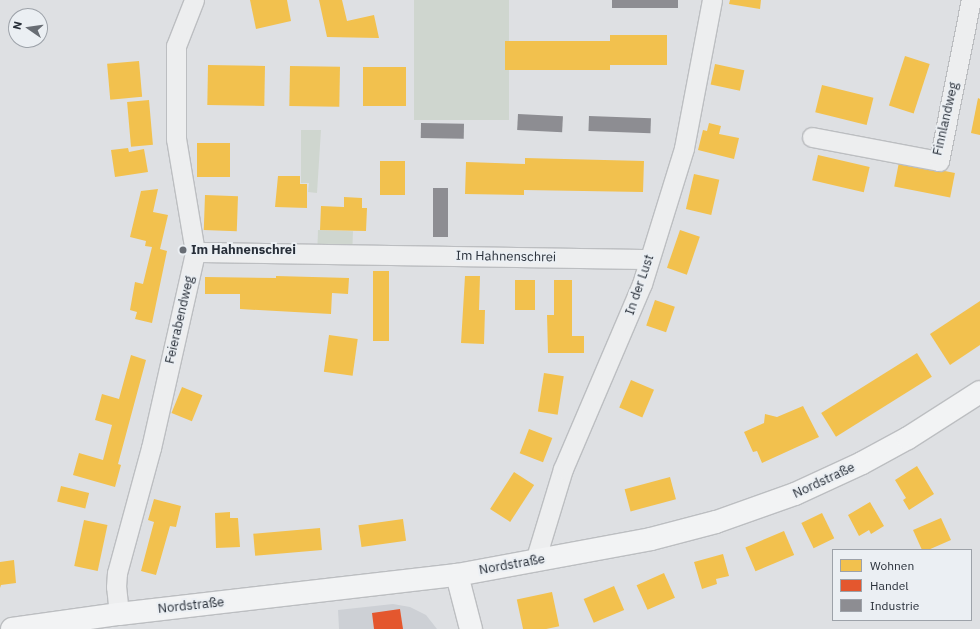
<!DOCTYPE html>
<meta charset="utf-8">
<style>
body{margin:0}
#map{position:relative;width:980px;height:629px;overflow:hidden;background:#dee0e3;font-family:"IBM Plex Sans",sans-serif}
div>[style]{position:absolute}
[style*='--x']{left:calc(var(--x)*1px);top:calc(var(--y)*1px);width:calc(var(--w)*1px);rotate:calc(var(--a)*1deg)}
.built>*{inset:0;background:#cdd0d5}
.green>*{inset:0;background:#cfd6cf;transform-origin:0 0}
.homes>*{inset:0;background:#f2c14e;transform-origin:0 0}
.shops>*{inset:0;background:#e4572e}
.industry>*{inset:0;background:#8d8d92;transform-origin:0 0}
.roads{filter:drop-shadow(1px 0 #bcbec1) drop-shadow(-1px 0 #bcbec1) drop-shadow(0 1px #bcbec1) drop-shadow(0 -1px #bcbec1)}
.minor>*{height:19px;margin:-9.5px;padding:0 9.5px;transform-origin:9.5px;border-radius:9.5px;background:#edeeef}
.major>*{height:22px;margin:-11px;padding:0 11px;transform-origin:11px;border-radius:11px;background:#f2f3f4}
.dots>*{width:11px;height:11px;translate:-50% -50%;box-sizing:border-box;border:2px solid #ebeff3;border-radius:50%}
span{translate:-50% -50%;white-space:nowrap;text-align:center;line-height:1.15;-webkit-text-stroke:4px #ebeff3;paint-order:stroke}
.street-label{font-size:13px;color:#282f39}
.poi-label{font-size:13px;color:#282f39;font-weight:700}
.left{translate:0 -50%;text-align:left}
.legend{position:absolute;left:832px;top:549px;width:140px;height:72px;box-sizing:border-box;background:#ebeff3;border:1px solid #9da2a9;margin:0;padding:5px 7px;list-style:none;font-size:12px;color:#282f39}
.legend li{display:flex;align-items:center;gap:8px;height:20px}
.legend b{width:20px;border:1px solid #9da2a9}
.north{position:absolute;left:8px;top:8px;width:40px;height:40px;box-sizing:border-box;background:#ebeff3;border:1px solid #9da2a9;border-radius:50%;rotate:283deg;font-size:11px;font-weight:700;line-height:16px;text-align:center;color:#282f39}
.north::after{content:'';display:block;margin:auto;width:14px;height:18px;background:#686d74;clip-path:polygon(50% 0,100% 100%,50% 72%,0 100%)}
</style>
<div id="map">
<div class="built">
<div style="clip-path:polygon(393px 604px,410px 607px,426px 615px,437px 629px,339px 629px,338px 610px)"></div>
</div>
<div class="green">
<div style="left:414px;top:0;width:95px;height:120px"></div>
<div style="clip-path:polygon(301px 130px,321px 130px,317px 193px,308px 192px,309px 183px,301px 183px)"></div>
<div style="left:318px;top:230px;width:35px;height:16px;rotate:2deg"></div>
</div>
<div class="homes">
<div style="clip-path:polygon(250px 0,287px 0,291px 21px,256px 29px)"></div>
<div style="clip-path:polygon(319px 0,342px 0,347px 21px,374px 15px,379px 38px,327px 37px)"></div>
<div style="clip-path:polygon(730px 0,761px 0,760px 9px,729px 4px)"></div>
<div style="clip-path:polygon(610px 35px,667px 35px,667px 65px,610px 65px,610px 70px,505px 70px,505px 41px,610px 41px)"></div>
<div style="left:905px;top:56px;width:26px;height:52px;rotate:18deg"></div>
<div style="left:139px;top:61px;width:36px;height:32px;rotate:85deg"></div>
<div style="left:715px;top:64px;width:30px;height:21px;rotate:12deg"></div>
<div style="left:208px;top:65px;width:57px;height:40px;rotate:1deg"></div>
<div style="left:290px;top:66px;width:50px;height:40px;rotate:1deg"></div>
<div style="left:363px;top:67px;width:43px;height:39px"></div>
<div style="left:822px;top:85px;width:53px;height:28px;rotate:14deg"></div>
<div style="clip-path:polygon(978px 98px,980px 99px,980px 135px,971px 133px)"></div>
<div style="left:149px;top:100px;width:45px;height:22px;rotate:85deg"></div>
<div style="clip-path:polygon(709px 123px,721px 126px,719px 134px,739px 138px,734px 159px,698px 150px,703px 130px,707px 131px)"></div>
<div style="left:197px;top:143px;width:33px;height:34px"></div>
<div style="clip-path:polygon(128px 148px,129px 152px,144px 149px,148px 172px,115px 177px,111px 150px)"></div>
<div style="left:818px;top:155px;width:53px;height:26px;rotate:13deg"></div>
<div style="clip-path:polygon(525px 158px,644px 161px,643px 192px,524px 190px,524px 195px,465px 194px,466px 162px,525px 164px)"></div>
<div style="left:380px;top:161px;width:25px;height:34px"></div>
<div style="left:899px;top:162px;width:57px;height:25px;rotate:11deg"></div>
<div style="left:694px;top:174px;width:26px;height:36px;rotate:13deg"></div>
<div style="clip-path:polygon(278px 176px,300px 176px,300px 184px,307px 184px,307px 208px,275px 207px)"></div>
<div style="clip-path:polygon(158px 189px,153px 212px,168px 215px,160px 249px,167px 251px,152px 323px,135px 319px,137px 312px,130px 310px,135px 282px,143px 284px,152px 247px,145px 246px,146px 241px,130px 237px,141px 191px)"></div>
<div style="left:205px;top:195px;width:33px;height:35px;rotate:2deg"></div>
<div style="clip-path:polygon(344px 197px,362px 198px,362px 208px,367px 208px,366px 231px,320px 230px,321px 206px,344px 207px)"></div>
<div style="left:680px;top:230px;width:21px;height:40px;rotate:19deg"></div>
<div style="left:373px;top:271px;width:16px;height:70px"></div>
<div style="clip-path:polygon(276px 276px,349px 278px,348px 294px,332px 293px,331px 314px,240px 309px,240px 294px,205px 294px,205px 277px,276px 278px)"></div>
<div style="clip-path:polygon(465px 276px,480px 276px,479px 310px,485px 310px,484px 344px,461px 343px)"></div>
<div style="left:515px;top:280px;width:20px;height:30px"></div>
<div style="clip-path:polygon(554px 280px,572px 280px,572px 336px,584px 336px,584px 353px,548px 353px,547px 315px,554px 315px)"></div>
<div style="left:655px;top:300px;width:21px;height:27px;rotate:19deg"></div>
<div style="clip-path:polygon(980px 301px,980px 345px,950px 365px,930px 334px)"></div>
<div style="left:329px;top:335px;width:29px;height:37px;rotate:8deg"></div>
<div style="left:917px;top:353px;width:28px;height:113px;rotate:58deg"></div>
<div style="clip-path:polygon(131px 355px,146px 360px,118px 464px,121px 465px,115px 487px,73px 475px,79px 453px,103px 460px,112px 425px,95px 420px,102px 394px,119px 399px)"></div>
<div style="left:544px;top:373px;width:20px;height:39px;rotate:9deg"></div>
<div style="left:631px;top:380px;width:25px;height:30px;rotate:23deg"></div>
<div style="left:182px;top:387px;width:22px;height:28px;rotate:22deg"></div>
<div style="clip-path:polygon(803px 406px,819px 437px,762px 463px,757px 451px,753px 452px,744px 432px,764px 423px,765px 414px,777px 417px)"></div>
<div style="left:529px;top:429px;width:25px;height:26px;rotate:21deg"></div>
<div style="clip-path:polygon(917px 466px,934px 494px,909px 510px,903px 500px,906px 498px,895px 480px)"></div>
<div style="left:514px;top:472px;width:24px;height:44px;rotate:33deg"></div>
<div style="left:670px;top:477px;width:23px;height:47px;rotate:75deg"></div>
<div style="left:61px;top:486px;width:29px;height:16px;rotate:14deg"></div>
<div style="clip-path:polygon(154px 499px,181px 506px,176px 527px,170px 526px,156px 575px,141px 571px,154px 522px,148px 520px)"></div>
<div style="clip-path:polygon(870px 502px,884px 526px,871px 534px,869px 530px,859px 536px,848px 515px)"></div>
<div style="clip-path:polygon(230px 512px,230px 518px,238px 518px,240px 547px,216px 548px,215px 513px)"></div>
<div style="left:822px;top:513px;width:28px;height:23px;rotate:64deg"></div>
<div style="clip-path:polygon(941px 518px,951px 540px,928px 550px,922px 550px,913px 530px)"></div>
<div style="left:403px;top:519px;width:22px;height:45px;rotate:82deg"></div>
<div style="left:84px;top:520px;width:24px;height:47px;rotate:12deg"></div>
<div style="left:320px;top:528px;width:22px;height:67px;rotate:85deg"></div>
<div style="left:784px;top:531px;width:26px;height:42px;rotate:67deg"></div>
<div style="clip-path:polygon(723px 554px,729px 576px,716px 579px,717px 584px,702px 589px,694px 562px)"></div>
<div style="clip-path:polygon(14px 560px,16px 583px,1px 585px,0 588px,0 562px)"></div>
<div style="left:664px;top:573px;width:27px;height:30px;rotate:66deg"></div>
<div style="left:614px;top:586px;width:26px;height:33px;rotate:67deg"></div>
<div style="left:552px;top:592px;width:35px;height:36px;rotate:78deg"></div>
</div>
<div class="shops">
<div style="clip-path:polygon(400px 609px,403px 629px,374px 629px,372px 613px)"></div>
</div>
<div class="industry">
<div style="left:612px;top:0;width:66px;height:8px"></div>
<div style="left:518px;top:114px;width:45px;height:16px;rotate:3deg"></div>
<div style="left:589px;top:116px;width:62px;height:15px;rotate:2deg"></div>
<div style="left:421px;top:123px;width:43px;height:15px;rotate:1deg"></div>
<div style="left:448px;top:188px;width:49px;height:15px;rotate:90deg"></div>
</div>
<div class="roads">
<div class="minor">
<div style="--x:812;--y:137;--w:129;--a:10.7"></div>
<div style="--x:939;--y:161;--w:164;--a:-78.8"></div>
<div style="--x:195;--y:252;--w:454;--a:0.9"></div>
<div style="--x:535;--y:561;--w:96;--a:-73.1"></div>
<div style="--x:563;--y:469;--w:201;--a:-66.9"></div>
<div style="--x:642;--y:284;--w:142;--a:-72.8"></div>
<div style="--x:684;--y:148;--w:151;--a:-79.3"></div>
<div style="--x:119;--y:614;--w:27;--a:-96"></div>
<div style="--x:116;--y:587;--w:14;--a:-86"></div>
<div style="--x:117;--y:573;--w:130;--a:-74.8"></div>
<div style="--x:151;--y:448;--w:201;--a:-77.3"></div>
<div style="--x:195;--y:252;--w:115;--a:-99.5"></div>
<div style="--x:176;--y:139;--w:93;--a:-90"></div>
<div style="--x:176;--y:46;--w:49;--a:-68.6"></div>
</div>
<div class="major">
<div style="--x:457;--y:575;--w:56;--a:75.5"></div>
<div style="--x:12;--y:629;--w:108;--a:-8"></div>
<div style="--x:119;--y:614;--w:340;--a:-6.6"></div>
<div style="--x:457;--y:575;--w:197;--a:-10.5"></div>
<div style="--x:651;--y:539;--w:67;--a:-14.7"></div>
<div style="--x:716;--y:522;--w:84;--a:-19.5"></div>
<div style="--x:795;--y:494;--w:74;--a:-24.8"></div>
<div style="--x:862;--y:463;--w:52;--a:-28.5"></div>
<div style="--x:908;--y:438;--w:85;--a:-32.6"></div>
</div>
</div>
<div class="dots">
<div style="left:183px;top:250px;background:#686d74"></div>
</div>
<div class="street-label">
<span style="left:946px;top:119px;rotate:-77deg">Finnlandweg</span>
<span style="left:506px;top:257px;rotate:1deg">Im Hahnenschrei</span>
<span style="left:640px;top:285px;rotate:-71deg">In der Lust</span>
<span style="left:180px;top:320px;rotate:-77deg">Feierabendweg</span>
<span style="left:824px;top:481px;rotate:-25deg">Nordstraße</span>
<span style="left:512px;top:565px;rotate:-10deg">Nordstraße</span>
<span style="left:191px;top:606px;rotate:-6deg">Nordstraße</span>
</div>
<div class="poi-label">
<span class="left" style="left:191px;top:250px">Im Hahnenschrei</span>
</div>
<ul class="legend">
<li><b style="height:11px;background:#f2c14e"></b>Wohnen</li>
<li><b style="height:11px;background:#e4572e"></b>Handel</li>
<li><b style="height:11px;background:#8d8d92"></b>Industrie</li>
</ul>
<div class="north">N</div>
</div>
